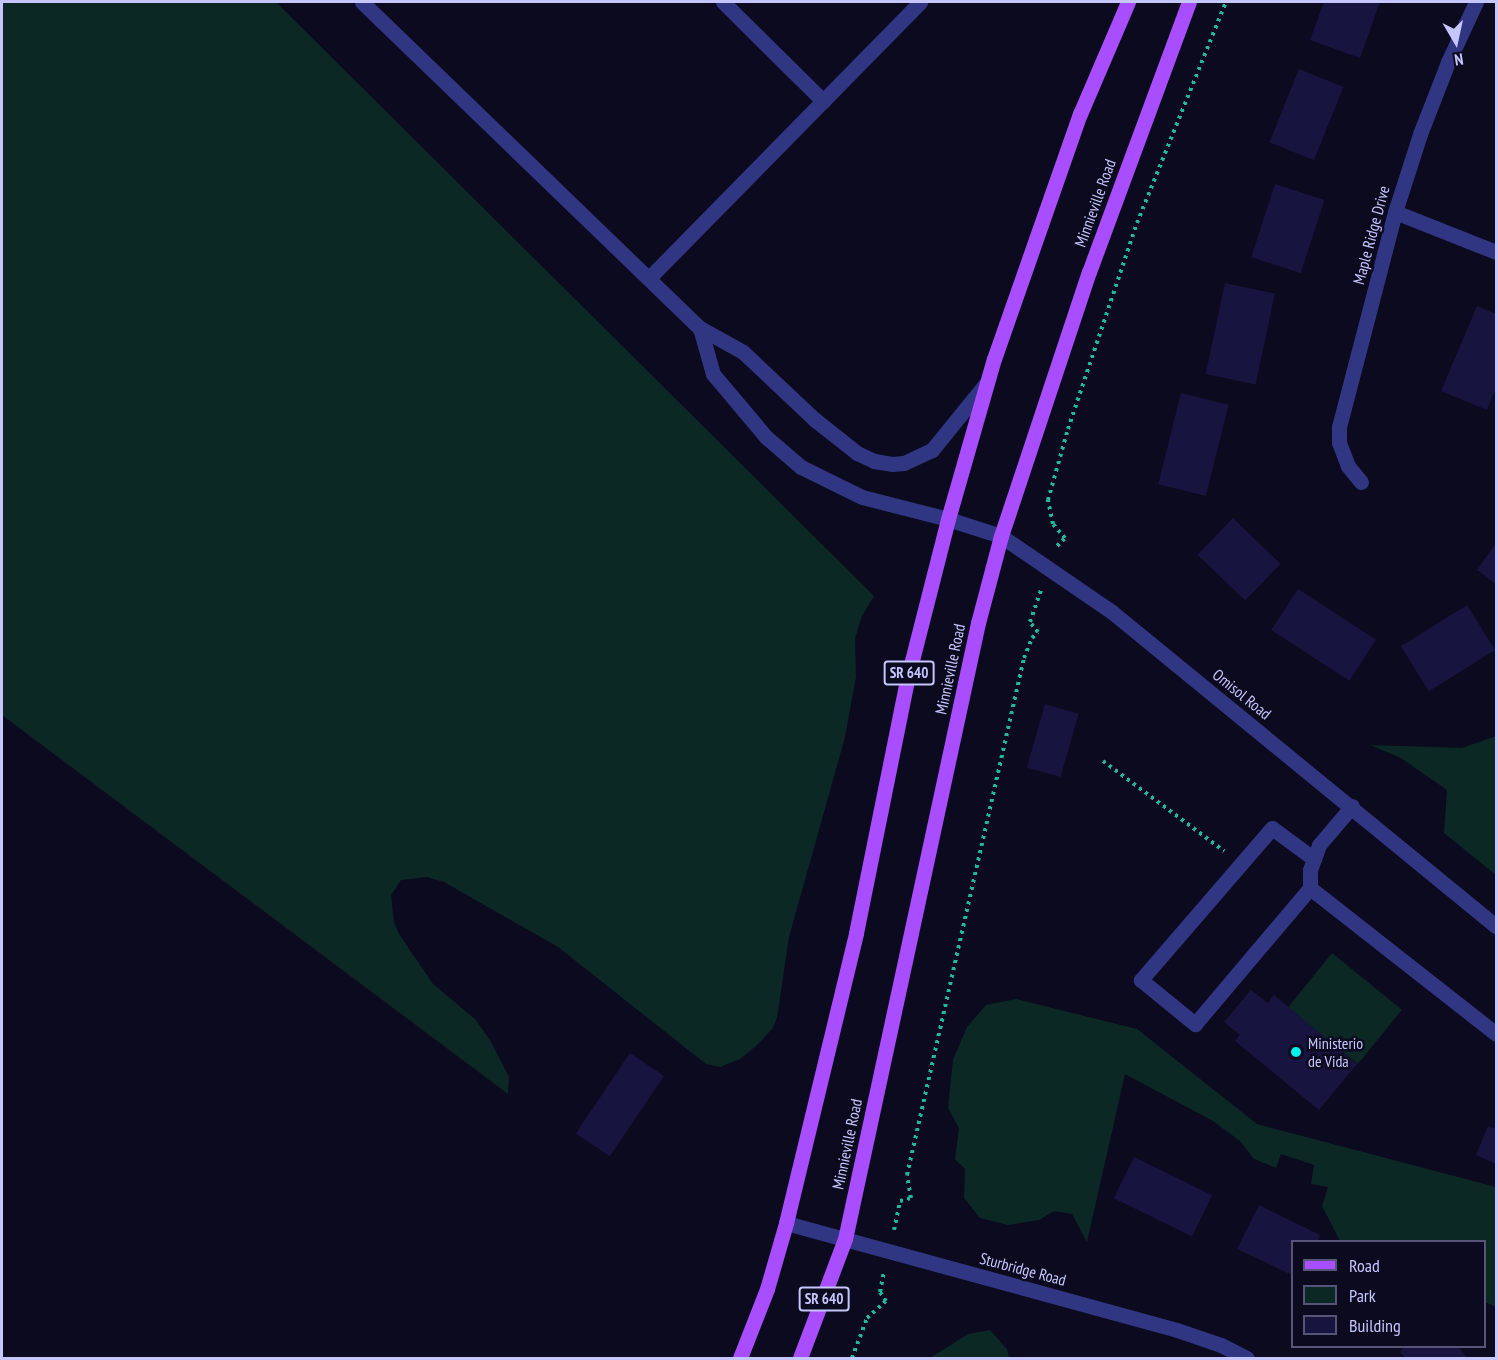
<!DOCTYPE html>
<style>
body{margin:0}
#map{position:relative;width:1498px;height:1360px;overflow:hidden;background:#0b0a1e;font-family:"PT Sans Narrow",sans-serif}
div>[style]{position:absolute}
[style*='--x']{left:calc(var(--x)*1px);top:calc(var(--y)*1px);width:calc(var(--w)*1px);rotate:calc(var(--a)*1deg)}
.green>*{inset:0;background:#0c2824;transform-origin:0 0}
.building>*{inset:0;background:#181440;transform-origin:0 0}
.path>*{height:4px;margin-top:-2px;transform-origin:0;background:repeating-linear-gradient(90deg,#21b99e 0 3px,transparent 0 7.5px)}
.minor>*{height:15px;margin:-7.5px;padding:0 7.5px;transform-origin:7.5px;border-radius:7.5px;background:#303682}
.major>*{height:15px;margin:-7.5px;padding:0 7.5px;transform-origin:7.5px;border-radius:7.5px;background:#a84dff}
.dots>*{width:16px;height:16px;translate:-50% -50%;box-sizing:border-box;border:3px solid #0b0a1e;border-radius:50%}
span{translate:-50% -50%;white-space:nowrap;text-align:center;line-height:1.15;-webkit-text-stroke:5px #0b0a1e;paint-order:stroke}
.shield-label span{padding:2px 4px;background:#0b0a1e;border:2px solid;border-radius:4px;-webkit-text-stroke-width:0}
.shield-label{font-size:15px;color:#c6c6ff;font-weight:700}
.street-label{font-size:16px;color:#c6c6ff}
.poi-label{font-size:16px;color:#c6c6ff}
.left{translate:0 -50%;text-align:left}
.frame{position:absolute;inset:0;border:3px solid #c6c6ff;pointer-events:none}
.legend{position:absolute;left:1291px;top:1240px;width:195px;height:108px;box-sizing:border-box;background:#0b0a1e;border:2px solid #565578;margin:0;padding:8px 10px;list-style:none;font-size:18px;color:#c6c6ff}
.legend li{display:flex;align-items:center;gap:12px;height:30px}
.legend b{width:30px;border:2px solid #565578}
.north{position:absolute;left:1426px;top:12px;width:60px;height:60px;-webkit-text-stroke:4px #0b0a1e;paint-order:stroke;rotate:171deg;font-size:16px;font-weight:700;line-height:24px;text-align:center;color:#c6c6ff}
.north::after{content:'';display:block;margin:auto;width:21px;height:27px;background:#c6c6ff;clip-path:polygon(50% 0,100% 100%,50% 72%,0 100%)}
</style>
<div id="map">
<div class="green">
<div style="clip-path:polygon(2px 2px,276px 2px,874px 596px,862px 616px,855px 638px,856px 677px,845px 737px,789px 937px,777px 1018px,772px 1029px,756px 1046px,740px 1059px,720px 1067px,706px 1064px,558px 947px,444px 882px,427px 877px,401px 880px,391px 895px,394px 922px,399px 934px,433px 984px,475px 1019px,490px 1040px,509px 1077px,508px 1094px,2px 715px)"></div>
<div style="clip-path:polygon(1496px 736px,1496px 875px,1444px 833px,1447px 790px,1401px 758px,1370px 745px,1462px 748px)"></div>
<div style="left:1332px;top:953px;width:90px;height:70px;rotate:39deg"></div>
<div style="clip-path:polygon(1016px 999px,1137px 1029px,1257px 1124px,1496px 1187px,1496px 1307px,1485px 1302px,1484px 1242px,1340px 1241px,1322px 1206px,1328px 1187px,1311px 1184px,1314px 1165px,1281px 1154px,1276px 1168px,1254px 1159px,1240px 1141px,1213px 1121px,1125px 1074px,1087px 1242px,1072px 1214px,1054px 1211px,1039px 1220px,1008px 1225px,980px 1218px,964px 1198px,965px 1169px,955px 1159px,959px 1128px,948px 1108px,953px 1060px,967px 1027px,986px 1005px)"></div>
<div style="clip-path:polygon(990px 1330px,1007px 1349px,1009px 1358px,930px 1358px,968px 1334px)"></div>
</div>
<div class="building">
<div style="clip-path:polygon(1324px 2px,1380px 2px,1360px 58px,1310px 40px)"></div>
<div style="left:1299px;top:69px;width:48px;height:79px;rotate:22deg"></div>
<div style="left:1275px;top:184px;width:52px;height:77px;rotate:18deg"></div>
<div style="left:1225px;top:283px;width:51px;height:93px;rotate:12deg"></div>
<div style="clip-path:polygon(1477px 306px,1496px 314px,1496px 388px,1487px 410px,1441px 391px)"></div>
<div style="left:1181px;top:393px;width:49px;height:94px;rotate:14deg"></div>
<div style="left:1233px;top:518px;width:66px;height:51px;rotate:44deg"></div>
<div style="clip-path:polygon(1496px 543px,1496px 584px,1477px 570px)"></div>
<div style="left:1298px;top:589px;width:93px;height:49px;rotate:33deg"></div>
<div style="left:1467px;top:605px;width:53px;height:78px;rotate:58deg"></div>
<div style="left:1045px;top:704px;width:35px;height:66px;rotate:16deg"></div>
<div style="clip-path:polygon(1251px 990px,1268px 1003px,1274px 995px,1357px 1064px,1319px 1110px,1235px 1041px,1240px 1035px,1224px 1022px)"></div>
<div style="left:630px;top:1053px;width:41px;height:97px;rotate:34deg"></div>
<div style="clip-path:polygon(1488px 1126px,1496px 1129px,1496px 1164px,1476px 1155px)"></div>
<div style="left:1134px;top:1157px;width:87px;height:46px;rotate:26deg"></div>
<div style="clip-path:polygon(1259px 1205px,1320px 1235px,1317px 1242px,1292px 1242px,1292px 1275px,1237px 1249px)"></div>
<div style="clip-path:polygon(1405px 1346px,1457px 1346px,1468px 1358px,1405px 1358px,1400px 1352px)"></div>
</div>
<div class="path">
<div style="--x:1057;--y:546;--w:11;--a:-45"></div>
<div style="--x:1065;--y:538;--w:18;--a:-131"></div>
<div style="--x:1053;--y:524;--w:25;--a:-102"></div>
<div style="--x:1048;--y:500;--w:74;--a:-74.3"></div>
<div style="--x:1068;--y:429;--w:217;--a:-71.5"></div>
<div style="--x:1137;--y:223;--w:238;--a:-68.1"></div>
<div style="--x:1103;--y:761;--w:151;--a:36.6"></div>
<div style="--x:894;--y:1230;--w:30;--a:-78"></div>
<div style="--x:900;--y:1201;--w:11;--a:-15"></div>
<div style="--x:911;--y:1198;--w:23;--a:-100"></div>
<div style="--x:907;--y:1175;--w:530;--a:-77.25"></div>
<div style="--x:1024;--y:658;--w:22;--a:-68"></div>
<div style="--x:1032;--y:638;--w:8;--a:-45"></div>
<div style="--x:1038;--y:632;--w:13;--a:-129"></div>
<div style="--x:1030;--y:622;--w:34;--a:-71"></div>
<div style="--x:852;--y:1358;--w:43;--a:-69.4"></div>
<div style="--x:867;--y:1318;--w:25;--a:-42"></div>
<div style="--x:886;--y:1301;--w:11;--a:-124"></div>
<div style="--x:880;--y:1292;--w:20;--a:-79"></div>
</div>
<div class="minor">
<div style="--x:362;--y:2;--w:470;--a:44"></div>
<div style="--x:700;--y:328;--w:49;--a:29.2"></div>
<div style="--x:743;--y:352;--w:98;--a:43.3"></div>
<div style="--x:814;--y:419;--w:55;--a:38.3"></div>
<div style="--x:857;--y:453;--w:19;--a:25"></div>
<div style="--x:874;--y:461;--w:18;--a:9"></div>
<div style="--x:892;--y:464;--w:12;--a:-5"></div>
<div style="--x:904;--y:463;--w:31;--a:-25"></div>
<div style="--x:932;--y:450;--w:87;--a:-51"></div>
<div style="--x:723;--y:2;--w:141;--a:44.7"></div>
<div style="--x:1395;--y:212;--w:109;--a:21.6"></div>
<div style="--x:649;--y:278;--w:387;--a:-45.5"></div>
<div style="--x:700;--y:328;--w:48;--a:74.2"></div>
<div style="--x:713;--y:374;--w:82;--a:49.9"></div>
<div style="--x:766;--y:437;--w:46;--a:40.6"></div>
<div style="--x:801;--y:467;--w:68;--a:26.2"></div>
<div style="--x:862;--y:497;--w:89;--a:14.3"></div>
<div style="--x:948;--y:519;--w:56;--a:17.8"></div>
<div style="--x:1001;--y:536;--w:135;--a:34.4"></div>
<div style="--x:1112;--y:612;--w:496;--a:39.3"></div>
<div style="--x:1361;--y:482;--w:21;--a:-129"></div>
<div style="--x:1348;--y:466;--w:25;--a:-111"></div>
<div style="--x:1339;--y:443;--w:16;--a:-90"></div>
<div style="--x:1339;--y:427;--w:222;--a:-75.4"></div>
<div style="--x:1395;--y:212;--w:82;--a:-72.2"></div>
<div style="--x:1420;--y:134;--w:77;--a:-68.7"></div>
<div style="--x:1448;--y:62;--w:66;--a:-65"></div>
<div style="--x:1314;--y:859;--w:52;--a:-143.6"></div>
<div style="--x:1272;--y:828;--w:201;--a:130.8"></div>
<div style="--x:1141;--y:980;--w:70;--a:39.2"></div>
<div style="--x:1195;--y:1024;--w:178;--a:-49.8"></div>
<div style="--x:1310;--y:888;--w:18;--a:-90"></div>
<div style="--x:1310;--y:870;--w:12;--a:-70"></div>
<div style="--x:1314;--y:859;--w:15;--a:-70"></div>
<div style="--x:1319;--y:845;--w:51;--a:-49.8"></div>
<div style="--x:1310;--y:888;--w:236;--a:38.1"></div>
<div style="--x:786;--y:1223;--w:405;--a:15.3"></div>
<div style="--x:1177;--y:1330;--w:46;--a:18.8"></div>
<div style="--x:1221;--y:1345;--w:29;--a:27"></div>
</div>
<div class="major">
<div style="--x:740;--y:1358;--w:74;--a:-68.6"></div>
<div style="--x:767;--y:1289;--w:69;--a:-73.9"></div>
<div style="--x:786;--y:1223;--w:298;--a:-76.4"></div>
<div style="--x:856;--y:933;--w:254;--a:-78.6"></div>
<div style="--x:906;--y:684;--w:170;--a:-75.7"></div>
<div style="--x:948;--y:519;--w:166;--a:-74"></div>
<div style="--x:994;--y:359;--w:260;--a:-70.7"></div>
<div style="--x:1080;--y:114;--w:122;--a:-66.8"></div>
<div style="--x:800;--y:1358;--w:127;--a:-69.3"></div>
<div style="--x:845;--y:1239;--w:630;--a:-77.82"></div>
<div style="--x:978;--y:623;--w:90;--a:-75.2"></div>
<div style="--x:1001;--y:536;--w:278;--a:-71.6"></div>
<div style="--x:1089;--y:272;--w:288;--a:-69.7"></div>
</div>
<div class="dots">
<div style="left:1296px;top:1052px;background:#00f1ed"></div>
</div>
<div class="shield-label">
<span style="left:909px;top:673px">SR 640</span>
<span style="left:824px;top:1299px">SR 640</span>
</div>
<div class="street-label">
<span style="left:1095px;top:203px;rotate:-70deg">Minnieville Road</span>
<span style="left:1371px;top:235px;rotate:-75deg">Maple Ridge Drive</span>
<span style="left:950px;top:669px;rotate:-78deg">Minnieville Road</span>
<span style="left:1242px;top:694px;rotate:39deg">Omisol Road</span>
<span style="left:847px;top:1144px;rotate:-78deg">Minnieville Road</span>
<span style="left:1023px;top:1269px;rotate:15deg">Sturbridge Road</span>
</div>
<div class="poi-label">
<span class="left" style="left:1308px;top:1052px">Ministerio<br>de Vida</span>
</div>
<div class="frame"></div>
<ul class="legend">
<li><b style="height:8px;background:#a84dff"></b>Road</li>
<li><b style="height:16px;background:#0c2824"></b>Park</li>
<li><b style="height:16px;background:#181440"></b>Building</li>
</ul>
<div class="north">N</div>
</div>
